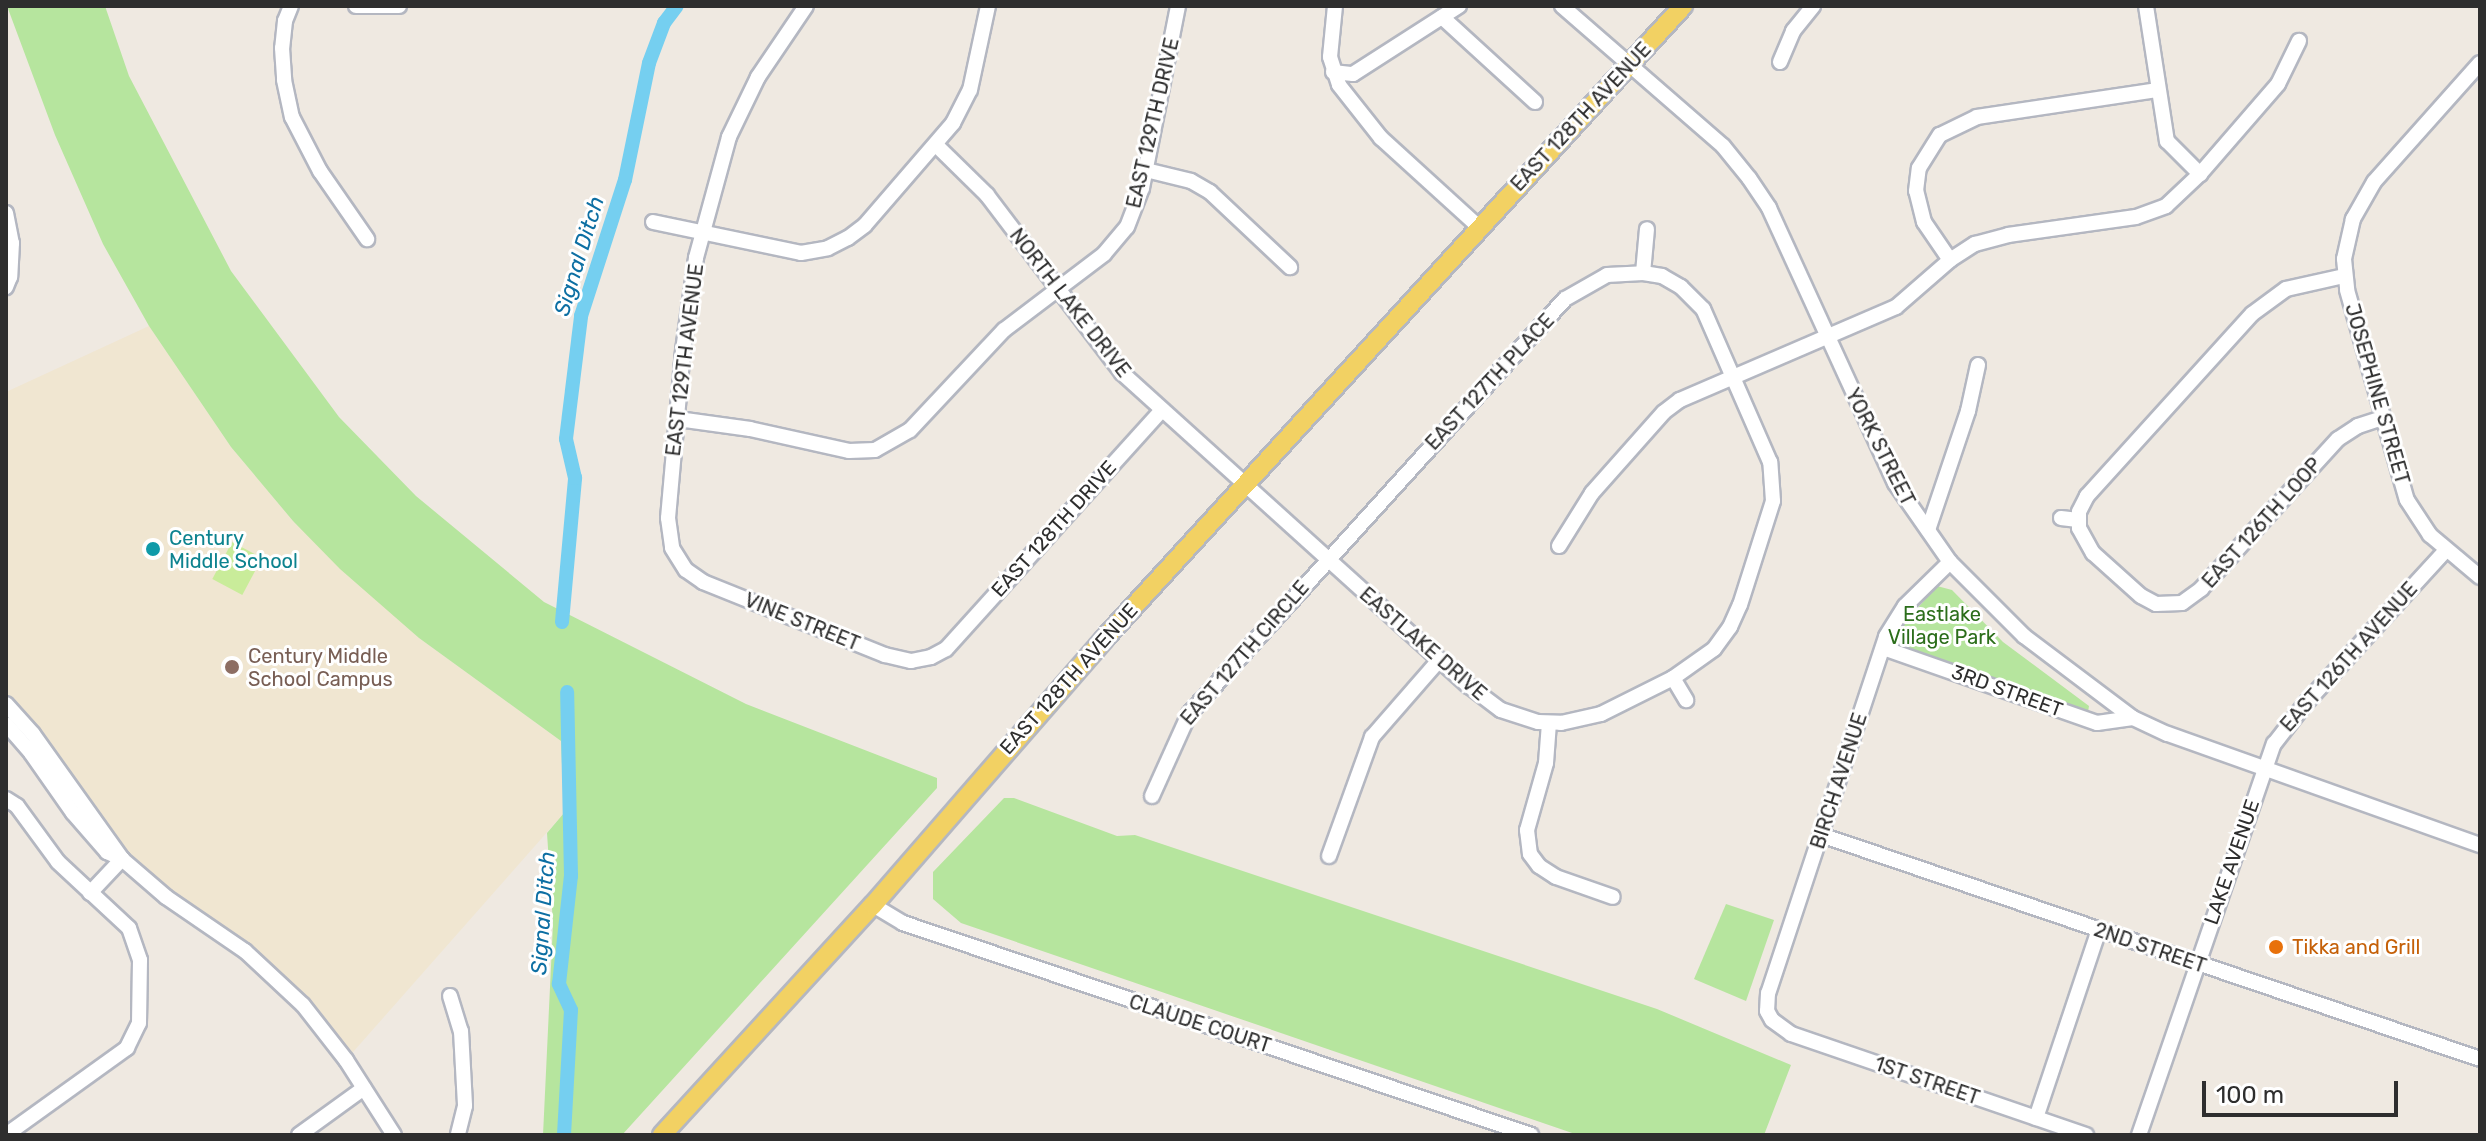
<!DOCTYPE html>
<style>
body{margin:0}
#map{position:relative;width:2486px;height:1141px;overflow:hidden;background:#efe9e1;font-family:Rubik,sans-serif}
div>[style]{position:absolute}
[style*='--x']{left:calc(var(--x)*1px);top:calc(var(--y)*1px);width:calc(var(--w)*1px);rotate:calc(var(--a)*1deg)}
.education>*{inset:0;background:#f0e6d1}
.green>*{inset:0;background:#b6e59e}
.pitch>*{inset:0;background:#c9ec9a;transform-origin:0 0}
.canal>*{height:14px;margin:-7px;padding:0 7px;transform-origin:7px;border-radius:7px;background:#75cff0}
.roads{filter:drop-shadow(2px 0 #b4b7c1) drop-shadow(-2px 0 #b4b7c1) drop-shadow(0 2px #b4b7c1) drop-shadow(0 -2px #b4b7c1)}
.minor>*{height:14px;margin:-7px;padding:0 7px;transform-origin:7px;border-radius:7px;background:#fff}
.major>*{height:18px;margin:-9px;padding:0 9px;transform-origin:9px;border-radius:9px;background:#f2d163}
.dots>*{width:22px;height:22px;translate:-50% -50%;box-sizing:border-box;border:4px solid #fff;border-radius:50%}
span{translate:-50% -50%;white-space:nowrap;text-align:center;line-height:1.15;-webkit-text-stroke:6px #fff;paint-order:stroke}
.street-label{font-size:20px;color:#2e2e2e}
.culture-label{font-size:20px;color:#0d838f}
.left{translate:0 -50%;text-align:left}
.park-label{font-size:20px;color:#2c6e1b}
.education-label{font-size:20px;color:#785e54}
.food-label{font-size:20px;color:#c56008}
.water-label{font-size:22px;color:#0d6fa3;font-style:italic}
.frame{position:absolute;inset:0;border:8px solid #2e2e2e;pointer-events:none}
.scale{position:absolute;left:2202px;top:1081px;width:196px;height:36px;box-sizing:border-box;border:4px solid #2e2e2e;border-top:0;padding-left:10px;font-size:24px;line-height:28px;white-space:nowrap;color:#2e2e2e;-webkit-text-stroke:6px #fff;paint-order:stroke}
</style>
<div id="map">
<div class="education">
<div style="clip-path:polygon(149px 326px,231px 447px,293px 521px,419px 638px,561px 741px,564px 813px,346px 1060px,304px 1005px,122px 859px,6px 704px,6px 392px)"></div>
</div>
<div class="green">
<div style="clip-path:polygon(7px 6px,105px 6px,129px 76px,231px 271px,339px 417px,416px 496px,544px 602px,746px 704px,937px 778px,937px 788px,622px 1135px,543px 1135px,553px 924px,547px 833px,564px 813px,561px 741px,419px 638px,340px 569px,293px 521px,231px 447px,149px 326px,103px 244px,55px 135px)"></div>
<div style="clip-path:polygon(1937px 586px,1952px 590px,2003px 642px,2089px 706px,2088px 712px,1904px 648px,1897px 638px,1899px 629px)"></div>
<div style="clip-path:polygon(1004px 798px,1014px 798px,1117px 836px,1135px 835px,1657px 1009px,1791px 1065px,1764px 1135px,1578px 1135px,961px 923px,933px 899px,933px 872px)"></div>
<div style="clip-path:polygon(1726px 904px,1774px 920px,1746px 1001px,1694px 979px)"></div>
</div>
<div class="pitch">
<div style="left:232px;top:542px;width:34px;height:42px;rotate:28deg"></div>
</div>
<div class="canal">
<div style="--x:562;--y:622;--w:145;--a:-84.8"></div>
<div style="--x:575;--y:478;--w:40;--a:-103"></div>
<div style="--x:566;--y:439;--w:124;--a:-83"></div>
<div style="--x:581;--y:316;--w:143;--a:-72.1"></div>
<div style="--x:625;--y:180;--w:119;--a:-78.4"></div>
<div style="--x:649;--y:63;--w:43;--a:-69.4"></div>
<div style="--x:664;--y:23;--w:21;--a:-53"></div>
<div style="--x:564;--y:1135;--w:125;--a:-86.8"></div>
<div style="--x:571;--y:1010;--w:29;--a:-115"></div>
<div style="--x:559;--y:984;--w:109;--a:-83.7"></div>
<div style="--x:571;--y:876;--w:184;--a:-91.2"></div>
</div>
<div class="roads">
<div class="minor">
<div style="--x:291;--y:6;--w:16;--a:112"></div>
<div style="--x:285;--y:21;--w:27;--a:96"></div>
<div style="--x:282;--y:48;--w:32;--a:86"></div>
<div style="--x:284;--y:80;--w:38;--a:78"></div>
<div style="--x:292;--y:117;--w:61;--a:62.6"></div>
<div style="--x:320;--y:171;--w:83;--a:55.3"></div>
<div style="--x:356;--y:6;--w:43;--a:0"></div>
<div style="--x:806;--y:6;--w:86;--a:124.1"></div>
<div style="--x:758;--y:77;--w:67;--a:115.8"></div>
<div style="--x:729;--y:137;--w:125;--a:105.3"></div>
<div style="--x:696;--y:258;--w:93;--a:98"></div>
<div style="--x:683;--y:350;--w:169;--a:95.1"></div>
<div style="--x:668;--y:518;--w:30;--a:82"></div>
<div style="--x:672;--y:548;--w:26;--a:58"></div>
<div style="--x:686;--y:570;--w:21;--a:35"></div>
<div style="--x:703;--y:582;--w:196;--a:21.9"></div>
<div style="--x:885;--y:655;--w:27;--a:13"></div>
<div style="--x:911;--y:661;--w:20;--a:-11"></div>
<div style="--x:931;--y:657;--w:17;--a:-28"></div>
<div style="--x:946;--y:649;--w:322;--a:-47.9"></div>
<div style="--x:1335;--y:6;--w:51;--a:95.6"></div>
<div style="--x:1330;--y:57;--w:29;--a:72"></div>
<div style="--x:1339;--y:85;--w:68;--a:51.6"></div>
<div style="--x:1381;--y:138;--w:134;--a:42.3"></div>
<div style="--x:1562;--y:6;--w:213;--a:41"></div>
<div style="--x:1723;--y:146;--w:41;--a:50.9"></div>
<div style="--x:1749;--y:178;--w:36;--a:56"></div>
<div style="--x:1769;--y:208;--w:302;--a:65.4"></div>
<div style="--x:1895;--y:483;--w:96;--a:55.2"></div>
<div style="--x:1950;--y:562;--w:105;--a:45"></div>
<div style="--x:2024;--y:636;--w:136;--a:37"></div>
<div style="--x:2133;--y:718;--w:38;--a:25"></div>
<div style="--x:2168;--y:734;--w:331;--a:19.6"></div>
<div style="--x:2146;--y:6;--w:137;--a:81.2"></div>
<div style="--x:2167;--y:141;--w:47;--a:45"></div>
<div style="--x:1442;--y:17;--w:126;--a:42.4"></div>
<div style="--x:1780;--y:62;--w:34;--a:-67"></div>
<div style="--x:1793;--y:31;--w:32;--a:-51"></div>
<div style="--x:2480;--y:63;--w:159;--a:131.7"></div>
<div style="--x:2374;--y:182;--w:43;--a:119.6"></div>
<div style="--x:2353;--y:219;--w:41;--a:102.7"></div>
<div style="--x:2344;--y:259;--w:31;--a:84"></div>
<div style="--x:2347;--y:290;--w:218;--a:74.1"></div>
<div style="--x:2407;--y:500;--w:42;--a:56.7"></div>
<div style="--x:2430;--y:535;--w:65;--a:40"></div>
<div style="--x:1333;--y:72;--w:20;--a:6"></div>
<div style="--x:1353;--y:74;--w:126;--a:-32.7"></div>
<div style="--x:937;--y:146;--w:70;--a:44.4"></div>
<div style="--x:987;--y:195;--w:223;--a:52.8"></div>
<div style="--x:1122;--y:373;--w:467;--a:42.1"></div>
<div style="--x:1469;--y:686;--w:40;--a:37"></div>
<div style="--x:1501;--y:710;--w:39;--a:18"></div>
<div style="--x:1538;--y:722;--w:23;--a:2"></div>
<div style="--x:1561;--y:723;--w:41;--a:-12.7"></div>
<div style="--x:1601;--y:714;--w:80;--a:-26.6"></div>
<div style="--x:1673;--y:678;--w:50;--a:-35.3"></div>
<div style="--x:1714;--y:649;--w:27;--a:-54"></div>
<div style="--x:1730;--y:627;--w:24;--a:-66"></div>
<div style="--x:1740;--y:605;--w:109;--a:-72.4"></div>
<div style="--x:1773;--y:501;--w:39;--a:-94"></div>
<div style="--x:1770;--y:462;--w:167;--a:-113.6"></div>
<div style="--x:1703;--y:309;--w:31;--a:-135"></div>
<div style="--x:1681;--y:287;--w:22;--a:-150"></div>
<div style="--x:1662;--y:276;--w:19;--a:-171"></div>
<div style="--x:1146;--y:170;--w:46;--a:13.7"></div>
<div style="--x:1191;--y:181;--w:22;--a:30"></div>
<div style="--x:1210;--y:192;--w:110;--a:43.2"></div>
<div style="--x:6;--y:213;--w:31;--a:79"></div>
<div style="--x:12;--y:243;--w:34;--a:93"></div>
<div style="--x:10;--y:277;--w:11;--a:112"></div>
<div style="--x:653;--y:222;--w:151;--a:11.8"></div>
<div style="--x:801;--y:253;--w:27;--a:-10"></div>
<div style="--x:828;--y:248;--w:22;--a:-27"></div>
<div style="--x:848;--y:238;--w:21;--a:-37"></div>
<div style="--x:865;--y:225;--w:135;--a:-49.2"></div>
<div style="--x:953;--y:123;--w:37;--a:-63"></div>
<div style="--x:970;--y:90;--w:86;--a:-77.9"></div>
<div style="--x:1950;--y:260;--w:46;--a:-124.4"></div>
<div style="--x:1924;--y:222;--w:32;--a:-104"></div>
<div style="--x:1916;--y:191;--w:23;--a:-83"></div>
<div style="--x:1919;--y:168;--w:39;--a:-58"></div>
<div style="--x:1940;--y:135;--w:41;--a:-25.9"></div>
<div style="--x:1977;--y:117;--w:183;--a:-8.5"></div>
<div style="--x:2344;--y:276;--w:59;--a:167.4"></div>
<div style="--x:2286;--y:289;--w:42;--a:143.7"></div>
<div style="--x:2252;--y:314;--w:246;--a:132.2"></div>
<div style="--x:2087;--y:496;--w:18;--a:117"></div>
<div style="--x:2079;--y:512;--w:16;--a:90"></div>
<div style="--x:2079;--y:528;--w:29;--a:61"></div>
<div style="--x:2093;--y:553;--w:64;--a:41.9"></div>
<div style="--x:2141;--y:596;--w:17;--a:28"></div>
<div style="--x:2156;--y:604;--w:26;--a:-2"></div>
<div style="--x:2182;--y:603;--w:24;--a:-36"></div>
<div style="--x:2201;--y:589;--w:203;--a:-47.6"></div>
<div style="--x:2338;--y:439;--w:24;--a:-33"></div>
<div style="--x:2358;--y:426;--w:26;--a:-18"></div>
<div style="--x:678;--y:419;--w:73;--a:7.9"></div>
<div style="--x:750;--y:429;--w:101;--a:12.5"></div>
<div style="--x:849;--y:451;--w:26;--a:-2"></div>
<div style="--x:875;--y:450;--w:40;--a:-29.7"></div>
<div style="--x:910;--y:430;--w:137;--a:-46.8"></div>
<div style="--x:1004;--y:330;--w:126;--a:-37.2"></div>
<div style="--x:1104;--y:254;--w:35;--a:-50"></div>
<div style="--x:1127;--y:227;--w:42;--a:-69"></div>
<div style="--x:1142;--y:188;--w:186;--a:-78.8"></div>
<div style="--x:2061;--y:518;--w:17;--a:7"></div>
<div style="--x:1928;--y:530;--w:126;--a:-71.4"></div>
<div style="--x:1968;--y:411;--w:47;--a:-77.7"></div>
<div style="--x:1559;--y:546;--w:62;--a:-58.1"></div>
<div style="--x:1592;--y:493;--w:108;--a:-48.4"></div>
<div style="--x:1664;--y:412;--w:20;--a:-37"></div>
<div style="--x:1680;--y:400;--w:235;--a:-23.3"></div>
<div style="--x:1896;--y:307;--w:72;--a:-41"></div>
<div style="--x:1950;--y:260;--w:30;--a:-33"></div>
<div style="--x:1975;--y:244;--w:34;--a:-15"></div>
<div style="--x:2008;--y:235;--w:129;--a:-8"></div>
<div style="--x:2136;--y:217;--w:32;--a:-20"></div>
<div style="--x:2166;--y:206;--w:47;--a:-43.3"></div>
<div style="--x:2200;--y:174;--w:119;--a:-49.1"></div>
<div style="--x:2278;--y:84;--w:48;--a:-64"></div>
<div style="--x:1950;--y:562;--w:63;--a:135.6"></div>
<div style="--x:1905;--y:606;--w:36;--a:122"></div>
<div style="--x:1886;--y:637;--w:375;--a:108.3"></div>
<div style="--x:1768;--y:993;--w:18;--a:93"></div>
<div style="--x:1767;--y:1011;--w:10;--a:61"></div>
<div style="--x:1772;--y:1020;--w:24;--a:36"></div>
<div style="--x:1791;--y:1034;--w:312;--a:18.9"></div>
<div style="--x:1883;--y:648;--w:227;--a:19.3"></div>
<div style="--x:2097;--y:723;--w:36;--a:-8"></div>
<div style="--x:1673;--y:678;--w:26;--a:59"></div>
<div style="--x:6;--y:704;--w:40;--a:48"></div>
<div style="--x:33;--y:734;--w:153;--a:54.5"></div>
<div style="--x:1549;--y:723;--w:40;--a:94.3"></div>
<div style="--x:1546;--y:763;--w:70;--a:105.8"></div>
<div style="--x:1527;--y:830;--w:24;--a:83"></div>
<div style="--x:1530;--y:854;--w:15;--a:53"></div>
<div style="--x:1539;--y:866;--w:20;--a:33"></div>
<div style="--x:1556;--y:877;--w:60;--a:19.3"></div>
<div style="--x:6;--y:724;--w:38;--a:49"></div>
<div style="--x:31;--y:753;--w:73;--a:55"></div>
<div style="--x:73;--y:813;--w:52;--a:48.9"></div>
<div style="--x:107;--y:852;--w:17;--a:25"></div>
<div style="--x:122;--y:859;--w:58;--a:40.8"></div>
<div style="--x:166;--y:897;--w:96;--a:34.4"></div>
<div style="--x:245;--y:951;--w:79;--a:43"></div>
<div style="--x:303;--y:1005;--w:70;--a:52"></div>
<div style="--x:346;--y:1060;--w:89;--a:57.4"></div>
<div style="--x:1152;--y:796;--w:90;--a:-65.7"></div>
<div style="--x:1189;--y:714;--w:560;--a:-47.82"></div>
<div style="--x:1565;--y:299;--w:48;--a:-29.7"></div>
<div style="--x:1607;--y:275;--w:36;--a:-3"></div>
<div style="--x:1643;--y:273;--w:44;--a:-84.8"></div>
<div style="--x:6;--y:799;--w:13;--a:32"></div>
<div style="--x:17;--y:806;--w:69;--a:53.8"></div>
<div style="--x:58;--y:862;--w:97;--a:42.9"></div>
<div style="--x:129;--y:928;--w:34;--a:71"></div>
<div style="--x:140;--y:960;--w:63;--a:90.9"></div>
<div style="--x:139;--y:1023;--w:28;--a:116"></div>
<div style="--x:127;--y:1048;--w:149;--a:144.3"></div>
<div style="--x:1821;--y:835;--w:696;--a:18.77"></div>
<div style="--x:1329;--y:856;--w:127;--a:-70.1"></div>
<div style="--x:1372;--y:737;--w:103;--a:-48.9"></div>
<div style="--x:90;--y:893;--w:47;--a:-46.7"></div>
<div style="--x:873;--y:905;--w:35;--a:31"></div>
<div style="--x:903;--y:923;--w:663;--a:18.65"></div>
<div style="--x:450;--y:996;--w:37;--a:73"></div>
<div style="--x:461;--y:1031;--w:75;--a:86.9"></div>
<div style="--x:465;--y:1106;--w:30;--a:104"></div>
<div style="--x:2036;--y:1118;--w:198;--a:-71.5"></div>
<div style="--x:299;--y:1135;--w:80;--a:-35.9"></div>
<div style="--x:2139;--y:1135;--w:414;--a:-71"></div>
<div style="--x:2274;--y:744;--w:51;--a:-52.2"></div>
<div style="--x:2305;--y:704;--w:207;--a:-47.5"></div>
</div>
<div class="major">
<div style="--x:662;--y:1135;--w:312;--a:-47.5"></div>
<div style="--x:873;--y:905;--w:352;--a:-49"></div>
<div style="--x:1104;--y:639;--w:858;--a:-47.55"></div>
</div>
</div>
<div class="dots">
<div style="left:153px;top:549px;background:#0f9aa8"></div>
<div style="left:232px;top:667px;background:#8d6e63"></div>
<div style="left:2276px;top:947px;background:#e8710a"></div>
</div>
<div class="street-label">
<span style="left:1581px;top:117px;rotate:-47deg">EAST 128TH AVENUE</span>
<span style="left:1153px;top:123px;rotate:-77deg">EAST 129TH DRIVE</span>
<span style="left:1070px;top:303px;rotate:52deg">NORTH LAKE DRIVE</span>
<span style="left:685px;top:360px;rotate:-83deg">EAST 129TH AVENUE</span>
<span style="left:1490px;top:382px;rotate:-47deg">EAST 127TH PLACE</span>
<span style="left:2377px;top:394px;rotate:74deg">JOSEPHINE STREET</span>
<span style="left:1880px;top:447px;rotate:63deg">YORK STREET</span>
<span style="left:2262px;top:523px;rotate:-48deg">EAST 126TH LOOP</span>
<span style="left:1054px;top:529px;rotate:-48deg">EAST 128TH DRIVE</span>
<span style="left:802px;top:622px;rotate:22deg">VINE STREET</span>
<span style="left:1423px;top:644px;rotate:41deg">EASTLAKE DRIVE</span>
<span style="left:1245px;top:653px;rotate:-49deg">EAST 127TH CIRCLE</span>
<span style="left:2349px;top:657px;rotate:-48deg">EAST 126TH AVENUE</span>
<span style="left:1069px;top:679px;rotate:-48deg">EAST 128TH AVENUE</span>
<span style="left:2007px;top:691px;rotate:20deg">3RD STREET</span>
<span style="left:1839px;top:781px;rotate:-72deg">BIRCH AVENUE</span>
<span style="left:2232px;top:862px;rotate:-71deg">LAKE AVENUE</span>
<span style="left:2150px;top:948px;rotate:19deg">2ND STREET</span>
<span style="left:1200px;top:1024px;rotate:18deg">CLAUDE COURT</span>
<span style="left:1927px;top:1081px;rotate:19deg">1ST STREET</span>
</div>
<div class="culture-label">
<span class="left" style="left:169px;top:550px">Century<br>Middle School</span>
</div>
<div class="park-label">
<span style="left:1942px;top:626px">Eastlake<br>Village Park</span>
</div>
<div class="education-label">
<span class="left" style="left:248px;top:668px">Century Middle<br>School Campus</span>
</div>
<div class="food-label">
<span class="left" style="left:2292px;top:947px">Tikka and Grill</span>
</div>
<div class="water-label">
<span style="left:579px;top:256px;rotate:-73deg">Signal Ditch</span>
<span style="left:543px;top:913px;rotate:-86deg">Signal Ditch</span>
</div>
<div class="frame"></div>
<div class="scale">100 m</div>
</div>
